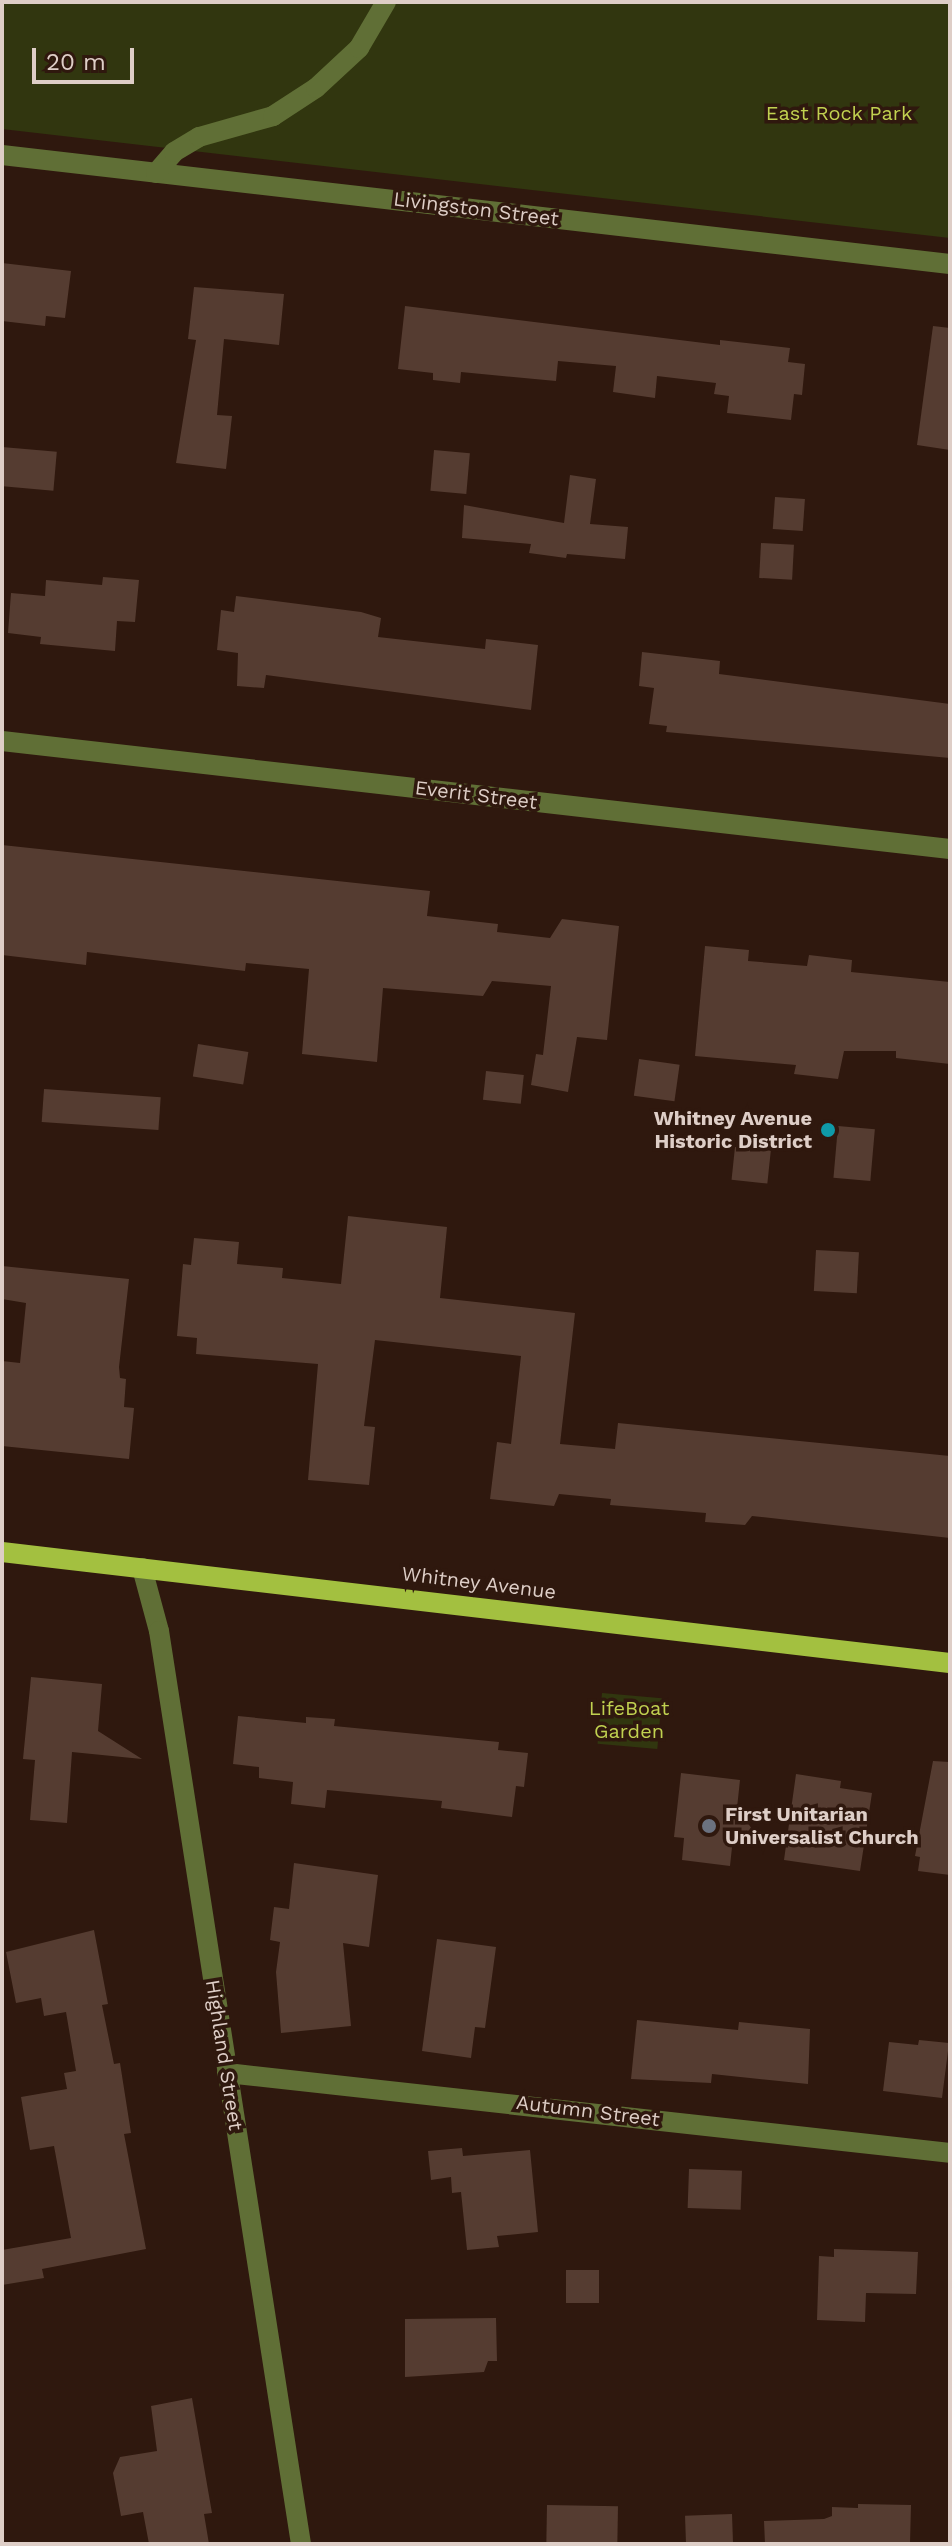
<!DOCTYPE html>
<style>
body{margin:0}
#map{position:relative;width:952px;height:2546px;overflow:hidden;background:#2f180e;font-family:"Work Sans",sans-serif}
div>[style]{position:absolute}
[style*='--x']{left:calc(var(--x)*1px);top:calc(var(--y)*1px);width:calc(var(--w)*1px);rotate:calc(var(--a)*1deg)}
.green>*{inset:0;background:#31360f;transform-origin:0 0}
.building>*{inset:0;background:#553c31;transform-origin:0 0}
.minor>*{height:20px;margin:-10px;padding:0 10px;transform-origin:10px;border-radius:10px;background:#606f36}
.major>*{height:20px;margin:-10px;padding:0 10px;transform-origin:10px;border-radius:10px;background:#a3c040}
.dots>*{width:22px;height:22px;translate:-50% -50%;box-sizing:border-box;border:4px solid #2f180e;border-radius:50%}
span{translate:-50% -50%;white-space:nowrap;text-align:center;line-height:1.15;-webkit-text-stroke:7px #2f180e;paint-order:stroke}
.park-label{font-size:20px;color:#c1d150}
.street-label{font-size:20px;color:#decec7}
.poi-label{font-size:20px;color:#decec7;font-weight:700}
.right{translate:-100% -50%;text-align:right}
.left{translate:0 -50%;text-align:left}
.frame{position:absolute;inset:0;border:4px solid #decec7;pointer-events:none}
.scale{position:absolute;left:32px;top:48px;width:102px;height:36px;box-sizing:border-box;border:4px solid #decec7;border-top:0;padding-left:10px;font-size:24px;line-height:28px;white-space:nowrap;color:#decec7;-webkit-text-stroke:6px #2f180e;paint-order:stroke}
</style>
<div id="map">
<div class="green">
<div style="clip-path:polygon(2px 2px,950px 2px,950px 238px,2px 129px)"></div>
<div style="left:602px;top:1693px;width:60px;height:51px;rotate:5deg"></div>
</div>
<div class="building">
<div style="clip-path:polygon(2px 263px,71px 271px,65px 318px,46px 316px,45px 326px,2px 321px)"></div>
<div style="clip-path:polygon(194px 287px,284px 294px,279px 345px,224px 339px,217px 415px,232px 416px,226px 469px,176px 463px,196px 340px,188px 339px)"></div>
<div style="clip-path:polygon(405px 306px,720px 345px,720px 340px,790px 348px,788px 362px,805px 364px,802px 395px,794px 394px,791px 420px,727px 413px,729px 396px,714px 394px,716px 383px,657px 376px,655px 398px,613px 392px,616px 366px,558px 361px,556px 381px,461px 372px,460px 383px,433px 380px,433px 373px,398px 369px)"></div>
<div style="clip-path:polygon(933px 326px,950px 328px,950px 450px,917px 445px)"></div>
<div style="left:2px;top:447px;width:55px;height:39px;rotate:5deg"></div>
<div style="left:434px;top:450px;width:36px;height:41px;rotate:5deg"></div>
<div style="clip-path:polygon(570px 475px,596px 479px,590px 524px,628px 527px,625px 559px,567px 554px,566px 558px,529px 553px,531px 544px,462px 538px,464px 505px,564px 523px)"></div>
<div style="left:775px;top:497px;width:30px;height:32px;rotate:4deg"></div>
<div style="left:761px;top:543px;width:33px;height:35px;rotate:3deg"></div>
<div style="clip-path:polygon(103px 577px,139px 580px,135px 622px,117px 621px,115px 651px,40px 644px,41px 637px,8px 633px,11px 593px,45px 596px,46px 580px,102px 585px)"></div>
<div style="clip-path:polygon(236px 596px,361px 612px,381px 618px,378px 637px,485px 649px,486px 639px,538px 645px,531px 710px,266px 675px,264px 688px,237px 686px,238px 653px,217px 650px,221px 610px,234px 612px)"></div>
<div style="clip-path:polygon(642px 652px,720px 661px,719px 674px,950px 704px,950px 758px,666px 732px,667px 726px,649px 724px,654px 688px,639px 686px)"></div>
<div style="clip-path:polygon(2px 845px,430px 891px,427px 916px,498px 924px,497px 932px,550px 938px,562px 919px,619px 926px,607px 1040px,577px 1037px,568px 1092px,531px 1085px,536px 1054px,543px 1055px,551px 986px,492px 981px,483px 996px,383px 988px,377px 1062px,302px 1054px,309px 969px,246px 963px,245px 971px,87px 952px,86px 965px,2px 955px)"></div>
<div style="clip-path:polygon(705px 946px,749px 950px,748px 961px,807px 966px,809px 955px,852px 960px,851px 972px,950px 982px,950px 1064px,896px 1058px,896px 1051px,844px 1051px,838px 1079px,794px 1074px,796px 1065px,695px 1056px)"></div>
<div style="left:198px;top:1044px;width:51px;height:33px;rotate:9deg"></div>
<div style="left:639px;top:1059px;width:41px;height:37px;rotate:8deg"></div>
<div style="left:486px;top:1071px;width:38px;height:29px;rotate:6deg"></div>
<div style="left:44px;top:1089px;width:117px;height:33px;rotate:4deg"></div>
<div style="left:838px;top:1126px;width:37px;height:52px;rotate:5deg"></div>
<div style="left:735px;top:1147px;width:36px;height:33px;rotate:6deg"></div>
<div style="clip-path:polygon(348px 1216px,447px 1227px,440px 1298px,575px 1313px,560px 1444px,615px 1449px,618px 1423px,950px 1456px,950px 1538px,752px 1516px,745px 1525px,705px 1522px,706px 1513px,610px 1505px,611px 1499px,559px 1494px,554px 1506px,490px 1499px,497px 1442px,511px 1444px,521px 1356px,375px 1340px,364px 1426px,375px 1427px,369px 1485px,308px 1480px,318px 1364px,196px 1354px,197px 1338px,177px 1336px,183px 1264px,191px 1265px,194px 1238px,239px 1242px,237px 1264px,283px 1268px,282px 1278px,341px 1284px)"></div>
<div style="left:816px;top:1250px;width:43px;height:41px;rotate:3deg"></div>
<div style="clip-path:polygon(2px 1266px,129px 1279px,119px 1367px,120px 1378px,126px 1379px,124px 1407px,134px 1408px,129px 1459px,2px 1446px,2px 1361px,20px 1363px,26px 1303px,2px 1299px)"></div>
<div style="clip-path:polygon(31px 1677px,102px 1684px,98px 1731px,142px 1759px,72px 1752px,67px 1823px,30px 1820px,35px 1760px,23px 1759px)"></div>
<div style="clip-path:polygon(238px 1716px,306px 1723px,306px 1717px,335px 1719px,334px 1726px,499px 1742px,498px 1750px,528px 1753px,524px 1787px,516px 1786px,512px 1817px,441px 1808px,442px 1801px,327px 1790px,325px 1808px,291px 1804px,293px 1782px,259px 1778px,259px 1767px,233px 1764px)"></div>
<div style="clip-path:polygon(933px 1761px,950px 1762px,950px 1875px,918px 1871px,920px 1857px,915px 1856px)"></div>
<div style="clip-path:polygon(681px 1773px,740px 1780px,737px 1808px,752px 1829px,733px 1838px,730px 1866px,682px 1860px,684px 1838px,674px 1837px)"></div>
<div style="clip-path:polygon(796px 1774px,841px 1781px,840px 1788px,872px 1793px,860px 1871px,784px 1860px)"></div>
<div style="clip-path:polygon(294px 1863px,378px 1875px,369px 1947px,343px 1943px,351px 2026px,281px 2033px,276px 1972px,280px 1942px,270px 1940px,274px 1907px,289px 1909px)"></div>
<div style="clip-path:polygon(94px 1930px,108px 2004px,102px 2005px,114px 2064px,120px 2063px,131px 2133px,124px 2134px,146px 2249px,42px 2269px,44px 2278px,2px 2285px,2px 2250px,71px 2238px,54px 2146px,30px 2150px,21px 2097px,67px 2089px,64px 2073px,76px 2071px,66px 2012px,44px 2016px,41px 1998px,16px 2003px,6px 1952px)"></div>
<div style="clip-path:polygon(437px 1939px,496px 1947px,485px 2028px,475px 2027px,471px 2058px,422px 2051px)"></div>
<div style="clip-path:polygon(637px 2020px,738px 2030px,739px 2022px,810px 2029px,808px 2084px,712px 2074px,711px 2083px,631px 2079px)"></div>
<div style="clip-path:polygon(919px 2040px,949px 2043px,942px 2098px,883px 2091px,889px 2042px,918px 2045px)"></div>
<div style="clip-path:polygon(462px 2148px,463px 2156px,530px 2150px,538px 2232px,497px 2236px,499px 2247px,467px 2250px,461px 2192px,452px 2193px,451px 2177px,431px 2180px,428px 2151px)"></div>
<div style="left:689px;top:2169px;width:53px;height:39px;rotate:2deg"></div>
<div style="clip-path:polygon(834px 2249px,918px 2252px,916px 2294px,866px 2293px,865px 2322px,817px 2320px,819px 2256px,834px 2257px)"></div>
<div style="left:566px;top:2270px;width:33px;height:33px"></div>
<div style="clip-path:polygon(496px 2318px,497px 2361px,488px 2361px,484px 2372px,405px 2377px,405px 2319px)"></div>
<div style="clip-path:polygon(192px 2398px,212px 2513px,204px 2514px,209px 2544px,149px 2544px,143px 2512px,121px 2516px,113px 2473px,120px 2457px,157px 2451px,151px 2406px)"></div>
<div style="clip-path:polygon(858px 2504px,911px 2505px,910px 2544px,765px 2544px,764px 2521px,824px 2519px,832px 2516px,832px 2507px,858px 2508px)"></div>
<div style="left:547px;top:2505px;width:71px;height:39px;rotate:1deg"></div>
<div style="left:732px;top:2514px;width:30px;height:47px;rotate:88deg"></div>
</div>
<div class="minor">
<div style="--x:2;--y:155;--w:954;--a:6.56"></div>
<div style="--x:156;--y:173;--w:28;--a:-49"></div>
<div style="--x:174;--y:152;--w:29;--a:-31"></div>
<div style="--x:199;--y:137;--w:77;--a:-15.8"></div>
<div style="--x:273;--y:116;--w:51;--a:-33.1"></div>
<div style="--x:316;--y:88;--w:59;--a:-42.9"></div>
<div style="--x:359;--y:48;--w:53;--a:-59.6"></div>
<div style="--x:2;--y:741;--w:954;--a:6.5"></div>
<div style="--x:142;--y:1568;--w:65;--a:74.9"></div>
<div style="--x:159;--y:1631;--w:924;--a:81.16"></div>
<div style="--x:227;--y:2073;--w:727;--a:6.31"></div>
</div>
<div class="major">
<div style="--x:2;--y:1552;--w:954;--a:6.68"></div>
</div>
<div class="dots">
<div style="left:828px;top:1130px;background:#0f9aa8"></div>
<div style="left:709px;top:1826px;background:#6b7280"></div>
</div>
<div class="park-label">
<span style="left:839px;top:113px">East Rock Park</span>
<span style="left:629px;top:1720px">LifeBoat<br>Garden</span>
</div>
<div class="street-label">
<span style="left:476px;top:209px;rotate:7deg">Livingston Street</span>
<span style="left:476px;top:795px;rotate:7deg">Everit Street</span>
<span style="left:479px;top:1583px;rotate:7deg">Whitney Avenue</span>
<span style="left:224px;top:2055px;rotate:81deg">Highland Street</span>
<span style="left:588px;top:2111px;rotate:7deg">Autumn Street</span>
</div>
<div class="poi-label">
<span class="right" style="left:812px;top:1130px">Whitney Avenue<br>Historic District</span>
<span class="left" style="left:725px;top:1826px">First Unitarian<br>Universalist Church</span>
</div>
<div class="frame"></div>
<div class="scale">20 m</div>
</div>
